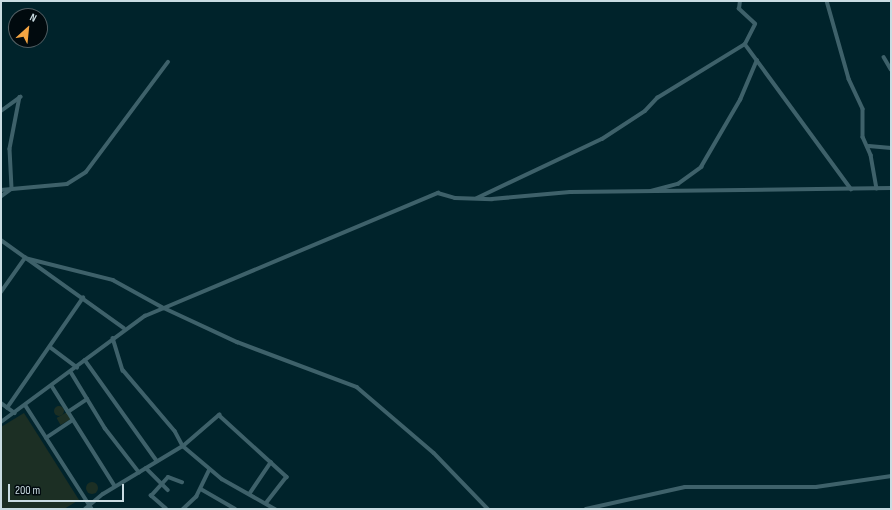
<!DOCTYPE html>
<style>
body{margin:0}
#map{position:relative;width:892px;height:510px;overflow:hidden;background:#00232b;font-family:"Sofia Sans Condensed",sans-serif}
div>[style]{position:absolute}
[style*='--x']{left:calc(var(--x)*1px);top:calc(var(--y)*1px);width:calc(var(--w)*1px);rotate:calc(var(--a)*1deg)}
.green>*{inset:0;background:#1c2f24;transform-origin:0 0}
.round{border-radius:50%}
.street>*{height:3.5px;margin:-1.75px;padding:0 1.75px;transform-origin:1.75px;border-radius:1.75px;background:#3e616a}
span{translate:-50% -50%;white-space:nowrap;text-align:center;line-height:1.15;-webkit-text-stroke:4px #010a0e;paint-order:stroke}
.frame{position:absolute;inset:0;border:2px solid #cadce2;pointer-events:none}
.north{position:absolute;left:8px;top:8px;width:40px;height:40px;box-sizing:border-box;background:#010a0e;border:1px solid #515e63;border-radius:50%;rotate:27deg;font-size:11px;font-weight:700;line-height:16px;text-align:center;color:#cadce2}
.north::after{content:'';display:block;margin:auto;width:14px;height:18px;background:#f3a442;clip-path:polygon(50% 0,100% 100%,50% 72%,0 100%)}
.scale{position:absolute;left:8px;top:484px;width:116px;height:18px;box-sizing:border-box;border:2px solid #cadce2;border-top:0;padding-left:5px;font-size:12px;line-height:14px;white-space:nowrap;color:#cadce2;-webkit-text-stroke:3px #010a0e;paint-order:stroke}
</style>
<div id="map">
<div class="green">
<div class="round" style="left:54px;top:406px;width:10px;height:10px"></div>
<div style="left:67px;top:412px;width:8px;height:12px;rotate:60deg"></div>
<div style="clip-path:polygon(24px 413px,79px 500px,64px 509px,1px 509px,1px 427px)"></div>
<div class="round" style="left:86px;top:482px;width:12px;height:12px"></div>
</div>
<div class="street">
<div style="--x:827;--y:1;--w:81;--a:74.2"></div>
<div style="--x:849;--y:79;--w:33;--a:65"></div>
<div style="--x:863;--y:109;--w:28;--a:90"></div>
<div style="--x:863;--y:137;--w:20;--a:66"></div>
<div style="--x:871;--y:155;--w:34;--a:80"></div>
<div style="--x:745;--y:44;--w:180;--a:53.8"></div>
<div style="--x:884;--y:57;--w:14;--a:60"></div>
<div style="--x:1;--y:111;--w:24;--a:-36"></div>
<div style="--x:20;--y:97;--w:53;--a:100.9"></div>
<div style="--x:10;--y:149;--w:40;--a:87.1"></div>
<div style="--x:12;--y:189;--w:14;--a:144"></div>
<div style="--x:869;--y:146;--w:22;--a:5"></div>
<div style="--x:1;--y:190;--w:66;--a:-5.2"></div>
<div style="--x:67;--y:184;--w:22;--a:-32"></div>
<div style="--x:86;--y:172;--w:137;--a:-53.3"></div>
<div style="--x:651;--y:191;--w:28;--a:-15"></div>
<div style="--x:678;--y:184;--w:29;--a:-36"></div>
<div style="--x:701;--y:167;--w:78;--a:-59.8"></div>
<div style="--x:740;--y:100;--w:43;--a:-67"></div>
<div style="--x:477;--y:198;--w:138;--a:-25.3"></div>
<div style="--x:602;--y:139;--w:51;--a:-33.1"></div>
<div style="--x:645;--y:111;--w:18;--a:-47"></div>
<div style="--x:657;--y:98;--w:103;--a:-31.5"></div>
<div style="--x:745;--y:44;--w:22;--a:-63"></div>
<div style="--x:755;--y:24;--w:22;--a:-137"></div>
<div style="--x:739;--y:9;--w:8;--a:-83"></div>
<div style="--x:1;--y:240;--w:151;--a:35.6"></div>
<div style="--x:25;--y:258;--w:91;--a:14"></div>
<div style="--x:113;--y:280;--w:58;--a:28.8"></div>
<div style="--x:164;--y:308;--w:81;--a:25"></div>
<div style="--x:237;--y:342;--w:128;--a:20.6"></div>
<div style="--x:357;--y:387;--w:101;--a:40.6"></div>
<div style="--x:434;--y:453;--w:78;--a:46"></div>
<div style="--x:1;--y:292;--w:42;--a:-54.8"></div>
<div style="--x:113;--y:338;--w:34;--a:73"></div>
<div style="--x:123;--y:370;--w:80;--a:49.6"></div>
<div style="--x:175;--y:431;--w:17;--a:62"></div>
<div style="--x:183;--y:446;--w:51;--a:40.2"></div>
<div style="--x:222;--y:479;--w:61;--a:29.5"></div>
<div style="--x:50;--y:347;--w:34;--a:37"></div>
<div style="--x:85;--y:360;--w:124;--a:54.5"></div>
<div style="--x:71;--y:372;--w:66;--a:58.7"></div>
<div style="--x:105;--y:428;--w:56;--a:52.3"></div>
<div style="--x:52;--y:386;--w:118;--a:57.8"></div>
<div style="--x:1;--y:403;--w:17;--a:36"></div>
<div style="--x:26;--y:406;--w:122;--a:57.3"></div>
<div style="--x:7;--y:408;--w:134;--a:-55.4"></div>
<div style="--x:68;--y:412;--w:23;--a:-34"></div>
<div style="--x:1;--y:422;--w:179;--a:-36.4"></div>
<div style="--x:145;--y:316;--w:318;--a:-22.8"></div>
<div style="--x:438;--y:193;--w:18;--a:16"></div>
<div style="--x:455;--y:198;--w:37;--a:2"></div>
<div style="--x:492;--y:199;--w:78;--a:-5.1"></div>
<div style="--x:570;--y:192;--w:321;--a:-0.7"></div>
<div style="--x:46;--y:438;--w:32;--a:-34"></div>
<div style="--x:146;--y:468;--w:31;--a:45"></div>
<div style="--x:201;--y:489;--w:39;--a:30"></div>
<div style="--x:250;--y:493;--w:37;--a:-56"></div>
<div style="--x:85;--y:509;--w:23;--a:-40"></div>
<div style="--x:103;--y:494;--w:93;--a:-31"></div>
<div style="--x:183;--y:446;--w:48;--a:-40.7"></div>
<div style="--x:219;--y:415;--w:92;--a:42.4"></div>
<div style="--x:287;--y:477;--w:33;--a:128"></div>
<div style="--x:166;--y:509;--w:20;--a:-139"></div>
<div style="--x:151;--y:496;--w:25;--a:-48"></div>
<div style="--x:168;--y:477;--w:15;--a:20"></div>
<div style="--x:183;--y:509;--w:18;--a:-43"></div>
<div style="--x:196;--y:497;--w:30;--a:-64"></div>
<div style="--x:586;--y:509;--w:101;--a:-12.5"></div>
<div style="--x:685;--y:487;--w:131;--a:0"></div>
<div style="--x:816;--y:487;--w:76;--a:-8.3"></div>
</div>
<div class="frame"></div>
<div class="north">N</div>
<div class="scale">200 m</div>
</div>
